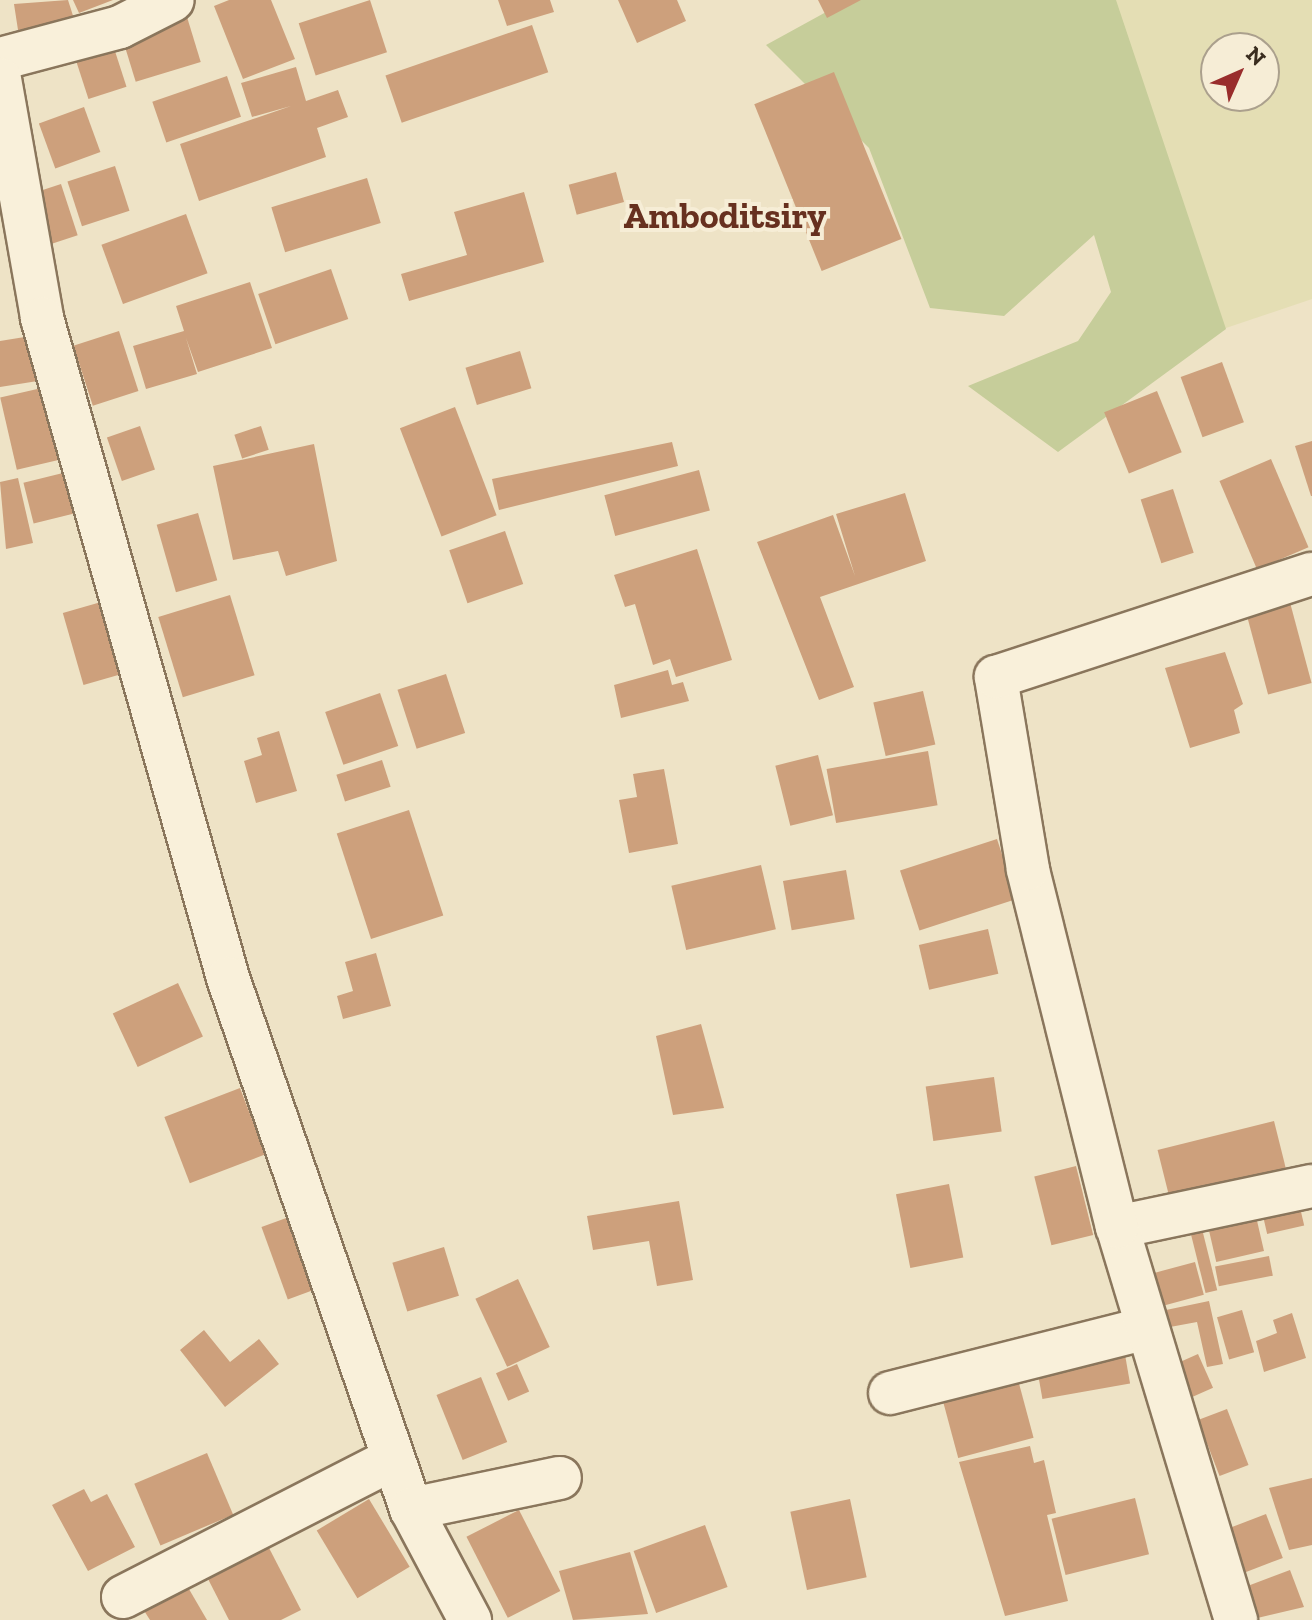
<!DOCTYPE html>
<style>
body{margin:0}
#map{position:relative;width:1312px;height:1620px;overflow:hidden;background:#eee3c6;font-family:"Zilla Slab",serif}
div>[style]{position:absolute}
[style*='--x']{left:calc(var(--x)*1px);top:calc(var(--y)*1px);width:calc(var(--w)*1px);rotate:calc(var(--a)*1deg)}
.farmland>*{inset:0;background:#e4deb4}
.green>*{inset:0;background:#c6cd9a}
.building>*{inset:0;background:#cda07c;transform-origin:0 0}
.roads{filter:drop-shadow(2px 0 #8a765c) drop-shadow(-2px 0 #8a765c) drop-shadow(0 2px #8a765c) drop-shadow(0 -2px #8a765c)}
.minor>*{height:42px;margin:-21px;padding:0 21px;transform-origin:21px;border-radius:21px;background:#f9f0da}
span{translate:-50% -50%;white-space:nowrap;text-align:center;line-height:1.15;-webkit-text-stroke:8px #f6edd6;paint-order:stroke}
.district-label{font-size:36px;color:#67301f;font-weight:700}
.north{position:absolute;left:1200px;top:32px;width:80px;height:80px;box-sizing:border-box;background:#f6edd6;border:2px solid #aba08d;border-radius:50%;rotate:45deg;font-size:22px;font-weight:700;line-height:32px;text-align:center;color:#3a2d1f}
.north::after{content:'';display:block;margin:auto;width:28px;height:36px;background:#992d2c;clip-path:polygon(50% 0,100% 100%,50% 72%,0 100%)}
</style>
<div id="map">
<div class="farmland">
<div style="clip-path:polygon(evenodd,1111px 0,1312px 0,1312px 299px,1223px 329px,1111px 0,1216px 48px,1264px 48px,1264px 96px,1216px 96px,1216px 48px)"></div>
</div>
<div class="green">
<div style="clip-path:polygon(848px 0,1116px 0,1226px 329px,1058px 452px,968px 386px,1078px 341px,1111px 292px,1094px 235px,1004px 316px,930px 308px,869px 148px,766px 45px)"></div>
</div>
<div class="building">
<div style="clip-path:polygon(68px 0,75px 22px,18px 30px,14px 4px)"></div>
<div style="clip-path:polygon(73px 0,113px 0,79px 13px)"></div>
<div style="clip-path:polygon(229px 0,271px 0,295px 59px,243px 79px,214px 6px)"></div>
<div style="left:370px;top:0;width:55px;height:75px;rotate:72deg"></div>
<div style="clip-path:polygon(498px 0,550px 0,554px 12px,507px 26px)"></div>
<div style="clip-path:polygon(618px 0,677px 0,686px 21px,637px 43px)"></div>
<div style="clip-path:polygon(818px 0,861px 0,827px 18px)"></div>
<div style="left:187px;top:17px;width:47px;height:68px;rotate:73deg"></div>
<div style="left:532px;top:25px;width:50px;height:155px;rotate:71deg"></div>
<div style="left:112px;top:42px;width:47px;height:40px;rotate:72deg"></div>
<div style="clip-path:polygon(296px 67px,306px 101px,338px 90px,348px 117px,317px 128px,326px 157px,199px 201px,180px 144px,291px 106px,252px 117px,241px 83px)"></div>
<div style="left:834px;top:72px;width:180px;height:86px;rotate:68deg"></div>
<div style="left:227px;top:76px;width:43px;height:79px;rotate:71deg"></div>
<div style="left:84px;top:107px;width:48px;height:48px;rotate:70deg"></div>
<div style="left:115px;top:166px;width:47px;height:50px;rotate:72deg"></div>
<div style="left:616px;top:172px;width:31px;height:49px;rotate:75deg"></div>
<div style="left:367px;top:178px;width:47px;height:100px;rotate:73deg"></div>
<div style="left:61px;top:184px;width:54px;height:32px;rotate:72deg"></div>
<div style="clip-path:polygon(524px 192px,544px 262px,409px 301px,401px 274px,467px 255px,454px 212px)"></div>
<div style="left:186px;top:214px;width:63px;height:90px;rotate:70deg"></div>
<div style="left:331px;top:269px;width:53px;height:77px;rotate:71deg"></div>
<div style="clip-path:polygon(250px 282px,272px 348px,198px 372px,186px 338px,197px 374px,146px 389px,133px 346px,184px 331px,176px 306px)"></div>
<div style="left:119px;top:331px;width:63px;height:48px;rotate:72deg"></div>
<div style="clip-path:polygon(37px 335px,44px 380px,0 387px,0 341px)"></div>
<div style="left:520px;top:351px;width:39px;height:57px;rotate:73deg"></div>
<div style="left:1222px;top:362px;width:64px;height:44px;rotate:70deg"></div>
<div style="left:46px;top:387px;width:74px;height:47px;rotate:77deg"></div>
<div style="left:1157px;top:391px;width:66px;height:57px;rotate:68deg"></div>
<div style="left:455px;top:407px;width:116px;height:59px;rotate:69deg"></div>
<div style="left:140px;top:426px;width:46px;height:35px;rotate:71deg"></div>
<div style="left:261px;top:426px;width:25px;height:28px;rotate:72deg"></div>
<div style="clip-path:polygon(1312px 441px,1312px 496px,1311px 496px,1295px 446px)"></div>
<div style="clip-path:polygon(672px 442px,678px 466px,499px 510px,492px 479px)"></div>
<div style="clip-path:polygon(314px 444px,337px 561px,286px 576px,278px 551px,233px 560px,213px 466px)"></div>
<div style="left:1271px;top:459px;width:96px;height:56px;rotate:67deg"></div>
<div style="left:699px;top:470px;width:42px;height:98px;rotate:75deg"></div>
<div style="left:71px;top:471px;width:42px;height:49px;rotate:76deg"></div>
<div style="clip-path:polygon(18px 478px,33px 543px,6px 549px,0 482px)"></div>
<div style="left:1173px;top:489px;width:67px;height:34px;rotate:72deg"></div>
<div style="clip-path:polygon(905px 493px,926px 561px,820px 597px,854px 687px,819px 700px,757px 542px,833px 515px,855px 576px,836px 514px)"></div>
<div style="left:198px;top:513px;width:70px;height:43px;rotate:74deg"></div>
<div style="left:505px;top:531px;width:56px;height:59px;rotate:71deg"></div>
<div style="clip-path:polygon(697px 549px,732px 660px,676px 677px,670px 659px,653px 665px,635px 604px,625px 607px,614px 575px)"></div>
<div style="left:230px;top:595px;width:84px;height:75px;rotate:73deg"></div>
<div style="left:1288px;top:595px;width:91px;height:45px;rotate:75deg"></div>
<div style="left:108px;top:600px;width:75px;height:47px;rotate:74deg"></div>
<div style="clip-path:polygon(1225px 652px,1243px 704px,1234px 710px,1240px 733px,1190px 748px,1165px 668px)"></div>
<div style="clip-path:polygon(668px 670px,672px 685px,683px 682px,689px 701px,621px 718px,614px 685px)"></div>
<div style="left:446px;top:674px;width:62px;height:51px;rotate:72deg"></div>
<div style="left:923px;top:691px;width:55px;height:51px;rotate:77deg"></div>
<div style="left:380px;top:693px;width:56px;height:58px;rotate:71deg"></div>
<div style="clip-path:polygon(279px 731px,297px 791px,256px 803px,244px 761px,262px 755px,257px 738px)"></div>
<div style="left:928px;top:751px;width:55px;height:103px;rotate:80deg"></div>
<div style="left:818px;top:755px;width:62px;height:44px;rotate:76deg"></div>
<div style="left:382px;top:760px;width:28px;height:48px;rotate:72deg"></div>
<div style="clip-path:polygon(664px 769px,678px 844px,629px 853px,619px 800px,637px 797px,633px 774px)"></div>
<div style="left:409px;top:810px;width:111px;height:76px;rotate:72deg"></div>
<div style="left:997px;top:839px;width:63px;height:102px;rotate:72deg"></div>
<div style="left:761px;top:865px;width:66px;height:92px;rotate:77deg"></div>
<div style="left:846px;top:870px;width:50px;height:64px;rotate:80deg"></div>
<div style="left:988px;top:929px;width:46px;height:71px;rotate:77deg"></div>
<div style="clip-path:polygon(376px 953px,391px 1006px,343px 1019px,337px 996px,353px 991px,345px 962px)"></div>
<div style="left:178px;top:983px;width:59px;height:72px;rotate:65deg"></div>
<div style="clip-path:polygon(701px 1024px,724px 1108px,673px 1115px,656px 1036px)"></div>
<div style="left:994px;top:1077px;width:55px;height:69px;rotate:82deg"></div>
<div style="left:240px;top:1088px;width:71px;height:81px;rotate:69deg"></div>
<div style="left:1274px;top:1121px;width:66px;height:120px;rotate:76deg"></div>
<div style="left:1076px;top:1166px;width:71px;height:43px;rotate:76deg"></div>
<div style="left:949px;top:1184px;width:75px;height:54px;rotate:79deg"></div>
<div style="clip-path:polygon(679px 1201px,693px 1280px,657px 1286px,649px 1241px,593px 1250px,587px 1216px)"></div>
<div style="left:1299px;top:1203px;width:23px;height:38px;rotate:77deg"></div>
<div style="left:1255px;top:1212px;width:40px;height:49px;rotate:77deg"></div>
<div style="left:300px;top:1213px;width:77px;height:41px;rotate:70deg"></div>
<div style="left:1202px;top:1229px;width:63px;height:12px;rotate:76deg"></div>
<div style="left:444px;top:1247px;width:51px;height:54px;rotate:73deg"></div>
<div style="left:1269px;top:1256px;width:20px;height:55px;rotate:79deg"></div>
<div style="left:1195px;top:1262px;width:34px;height:44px;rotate:75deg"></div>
<div style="left:518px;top:1279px;width:75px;height:47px;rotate:65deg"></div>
<div style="clip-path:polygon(1209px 1301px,1223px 1364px,1207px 1367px,1197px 1322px,1170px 1327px,1166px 1310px)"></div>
<div style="left:1242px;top:1310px;width:44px;height:26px;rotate:74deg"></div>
<div style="clip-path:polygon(1292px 1313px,1306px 1358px,1264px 1372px,1256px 1341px,1277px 1333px,1273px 1320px)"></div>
<div style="clip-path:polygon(204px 1330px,230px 1362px,259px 1339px,279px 1364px,225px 1407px,180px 1350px)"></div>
<div style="left:1124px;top:1349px;width:35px;height:89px;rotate:80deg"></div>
<div style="left:1198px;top:1354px;width:37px;height:29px;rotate:66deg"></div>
<div style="left:517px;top:1364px;width:30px;height:23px;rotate:66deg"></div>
<div style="left:1017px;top:1376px;width:64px;height:78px;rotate:75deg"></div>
<div style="left:481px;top:1377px;width:70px;height:48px;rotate:68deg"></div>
<div style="left:1227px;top:1409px;width:60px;height:31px;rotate:69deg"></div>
<div style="clip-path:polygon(1030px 1446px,1034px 1463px,1044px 1460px,1056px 1513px,1047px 1515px,1068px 1601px,1005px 1616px,959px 1462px)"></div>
<div style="left:207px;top:1453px;width:67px;height:79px;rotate:67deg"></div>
<div style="clip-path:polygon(1312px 1478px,1312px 1545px,1289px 1550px,1269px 1488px)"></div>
<div style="clip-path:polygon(84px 1489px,91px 1502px,107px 1494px,135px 1547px,88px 1571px,52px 1505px)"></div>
<div style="left:1135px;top:1498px;width:58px;height:86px;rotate:76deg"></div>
<div style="left:369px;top:1499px;width:79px;height:61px;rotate:59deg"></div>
<div style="left:850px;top:1499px;width:80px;height:61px;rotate:78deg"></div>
<div style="left:519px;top:1510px;width:91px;height:59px;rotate:63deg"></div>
<div style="left:1266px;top:1514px;width:47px;height:47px;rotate:69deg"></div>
<div style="left:705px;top:1525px;width:66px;height:76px;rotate:70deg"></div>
<div style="clip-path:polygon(268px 1546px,301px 1610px,281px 1620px,229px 1620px,207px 1577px)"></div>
<div style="clip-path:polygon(630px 1552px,648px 1614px,573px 1620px,559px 1571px)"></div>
<div style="clip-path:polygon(1290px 1570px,1304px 1607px,1249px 1620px,1237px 1590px)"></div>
<div style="clip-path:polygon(186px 1584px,207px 1620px,150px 1620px,143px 1609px)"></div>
</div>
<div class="roads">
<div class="minor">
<div style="--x:0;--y:59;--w:124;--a:-14.9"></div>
<div style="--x:120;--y:27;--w:59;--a:-27"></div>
<div style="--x:0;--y:79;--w:243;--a:80"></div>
<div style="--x:42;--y:318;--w:686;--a:74.26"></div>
<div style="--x:228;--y:978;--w:562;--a:70.98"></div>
<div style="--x:411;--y:1509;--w:126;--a:62"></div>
<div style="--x:1117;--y:1227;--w:199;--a:-11.9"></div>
<div style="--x:890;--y:1393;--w:264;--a:-14.2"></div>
<div style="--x:411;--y:1509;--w:152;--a:-11.8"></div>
<div style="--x:123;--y:1597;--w:303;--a:-27.1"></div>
<div style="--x:1236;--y:1620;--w:411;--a:-106.8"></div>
<div style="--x:1117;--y:1227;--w:369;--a:-104"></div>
<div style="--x:1028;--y:869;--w:195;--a:-99.5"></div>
<div style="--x:996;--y:677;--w:332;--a:-18.1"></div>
</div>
</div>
<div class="district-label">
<span style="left:725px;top:216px">Amboditsiry</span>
</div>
<div class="north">N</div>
</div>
